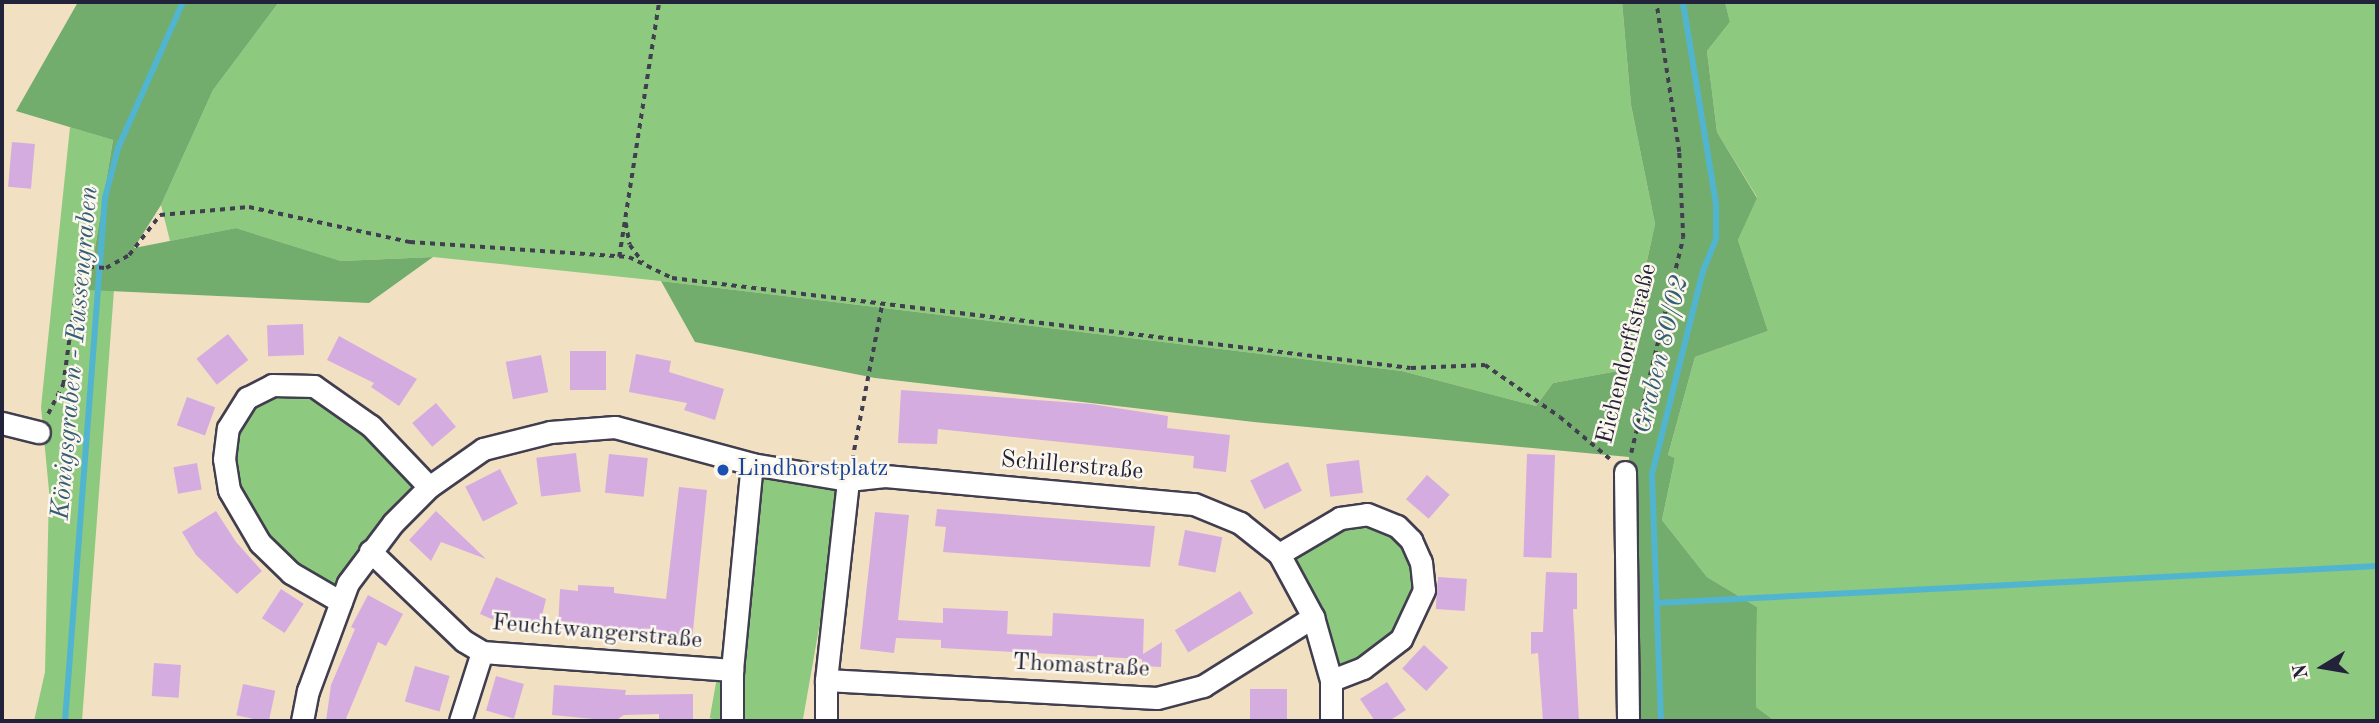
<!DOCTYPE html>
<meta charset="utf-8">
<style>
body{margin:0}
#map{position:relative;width:2379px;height:723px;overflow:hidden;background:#f2e0c3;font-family:"Old Standard TT",serif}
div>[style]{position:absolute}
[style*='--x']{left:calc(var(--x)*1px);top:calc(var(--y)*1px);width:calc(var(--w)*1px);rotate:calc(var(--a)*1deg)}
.green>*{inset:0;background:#8dc97f;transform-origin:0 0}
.forest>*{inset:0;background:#72ad6e}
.stream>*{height:6px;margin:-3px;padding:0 3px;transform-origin:3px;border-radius:3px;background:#51b5d0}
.building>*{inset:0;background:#d5ace0;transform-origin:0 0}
.path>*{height:3.5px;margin-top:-1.75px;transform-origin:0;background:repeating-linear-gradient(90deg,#413e4f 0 5px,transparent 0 10px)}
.roads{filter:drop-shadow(2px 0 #413e4f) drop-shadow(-2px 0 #413e4f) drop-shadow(0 2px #413e4f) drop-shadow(0 -2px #413e4f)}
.minor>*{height:21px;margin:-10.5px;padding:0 10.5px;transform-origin:10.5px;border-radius:10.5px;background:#fff}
.dots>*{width:19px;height:19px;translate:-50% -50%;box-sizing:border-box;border:4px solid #fbf7ec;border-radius:50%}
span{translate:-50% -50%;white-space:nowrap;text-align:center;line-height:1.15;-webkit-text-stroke:5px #fbf7ec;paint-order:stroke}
.street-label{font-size:24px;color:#22223b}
.transit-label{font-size:24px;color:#164399}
.left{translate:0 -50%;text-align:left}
.water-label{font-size:26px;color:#355d77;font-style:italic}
.frame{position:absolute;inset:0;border:4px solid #22223b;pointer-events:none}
.north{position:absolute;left:2288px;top:632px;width:70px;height:70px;-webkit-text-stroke:5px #fbf7ec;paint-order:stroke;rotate:259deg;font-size:19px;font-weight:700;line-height:28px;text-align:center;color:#22223b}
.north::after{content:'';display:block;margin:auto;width:24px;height:32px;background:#22223b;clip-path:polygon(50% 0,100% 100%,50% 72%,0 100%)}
</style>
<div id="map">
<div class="green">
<div style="clip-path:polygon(279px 2px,1622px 2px,1631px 105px,1655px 224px,1623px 370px,1553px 383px,1536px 406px,1402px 371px,661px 281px,433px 257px,341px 261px,236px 228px,170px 241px,161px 205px,213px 90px)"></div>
<div style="clip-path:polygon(1725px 2px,2377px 2px,2377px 721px,1775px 721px,1756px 707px,1757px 607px,1707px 577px,1662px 520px,1675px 458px,1668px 455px,1695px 357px,1768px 331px,1738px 240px,1757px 197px,1717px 132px,1707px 51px,1730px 22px)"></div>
<div style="clip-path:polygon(70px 127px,113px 140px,88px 290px,114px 290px,82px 721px,34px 721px,45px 672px,49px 491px,41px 407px)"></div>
<div style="clip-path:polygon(314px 388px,425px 488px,339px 599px,292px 572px,231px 489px,230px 428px,248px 400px)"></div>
<div style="left:754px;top:467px;width:92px;height:255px;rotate:10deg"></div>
<div style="clip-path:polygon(1380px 520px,1419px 562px,1410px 621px,1333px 677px,1282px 554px,1316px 532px)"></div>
</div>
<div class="forest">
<div style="clip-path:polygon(78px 2px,279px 2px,213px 90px,161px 205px,134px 248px,236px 228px,341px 261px,433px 257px,369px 303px,88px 290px,113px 140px,16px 111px)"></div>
<div style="clip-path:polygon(1622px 2px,1725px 2px,1730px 22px,1707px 51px,1717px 132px,1757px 198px,1738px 240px,1768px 331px,1695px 357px,1668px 455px,1675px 458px,1662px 520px,1707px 577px,1757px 607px,1756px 707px,1775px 721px,1635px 721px,1629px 457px,1254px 422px,875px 378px,695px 342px,661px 281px,1402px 371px,1536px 406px,1553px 383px,1623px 370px,1655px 224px,1631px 105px)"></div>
</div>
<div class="stream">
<div style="--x:1657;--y:603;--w:721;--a:-2.94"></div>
<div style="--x:65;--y:721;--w:525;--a:-85.63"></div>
<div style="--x:105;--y:198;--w:52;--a:-75.4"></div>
<div style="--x:118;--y:148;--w:160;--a:-66"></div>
<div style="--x:1661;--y:721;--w:247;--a:-92.1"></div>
<div style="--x:1652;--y:474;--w:209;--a:-75.9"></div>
<div style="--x:1703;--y:271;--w:35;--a:-68"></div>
<div style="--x:1716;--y:238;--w:34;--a:-90"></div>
<div style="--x:1716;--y:204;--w:205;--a:-99.3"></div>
</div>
<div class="building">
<div style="left:12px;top:142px;width:23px;height:45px;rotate:5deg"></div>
<div style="left:303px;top:324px;width:31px;height:36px;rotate:88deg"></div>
<div style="left:228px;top:334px;width:33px;height:40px;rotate:52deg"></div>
<div style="clip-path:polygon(339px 336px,417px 379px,399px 406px,371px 387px,374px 383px,327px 360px)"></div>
<div style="left:606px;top:351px;width:39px;height:36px;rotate:90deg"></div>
<div style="clip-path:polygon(636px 354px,671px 361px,669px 372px,724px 389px,715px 420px,684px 410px,687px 403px,629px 392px)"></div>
<div style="left:541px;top:355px;width:38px;height:36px;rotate:79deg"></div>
<div style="clip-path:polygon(901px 390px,1091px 404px,1168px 416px,1167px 428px,1230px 435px,1226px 472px,1193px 468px,1194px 456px,938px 429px,937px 444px,898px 443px)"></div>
<div style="left:187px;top:397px;width:30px;height:30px;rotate:20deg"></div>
<div style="left:436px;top:403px;width:31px;height:31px;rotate:50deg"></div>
<div style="left:576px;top:453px;width:39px;height:40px;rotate:83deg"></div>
<div style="left:609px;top:454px;width:39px;height:39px;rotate:6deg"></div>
<div style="left:1527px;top:454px;width:28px;height:103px;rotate:2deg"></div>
<div style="left:1359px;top:460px;width:33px;height:33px;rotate:83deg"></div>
<div style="left:1288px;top:462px;width:32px;height:42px;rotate:64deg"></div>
<div style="left:197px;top:463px;width:27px;height:24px;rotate:80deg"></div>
<div style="left:500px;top:469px;width:39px;height:39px;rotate:63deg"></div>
<div style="left:1427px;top:475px;width:30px;height:32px;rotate:41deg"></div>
<div style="clip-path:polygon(679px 487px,707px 490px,692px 641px,611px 632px,611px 627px,576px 625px,575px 630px,558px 629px,560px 589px,578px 591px,578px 585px,614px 587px,614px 593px,666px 599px)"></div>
<div style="clip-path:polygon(937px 509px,1155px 526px,1150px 567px,943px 552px,946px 527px,935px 526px)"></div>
<div style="clip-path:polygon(216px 511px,236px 542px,262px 571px,237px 594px,196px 555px,182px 532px)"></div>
<div style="clip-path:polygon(436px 511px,486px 559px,441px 542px,431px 561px,409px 540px)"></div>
<div style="clip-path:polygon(875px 512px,909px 515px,898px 620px,943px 623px,943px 608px,1008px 611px,1007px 634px,1052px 636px,1053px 613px,1144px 619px,1143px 654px,1162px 642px,1161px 667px,1142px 666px,1142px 659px,941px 648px,941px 640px,896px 638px,894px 653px,860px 649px)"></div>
<div style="left:1185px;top:530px;width:38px;height:36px;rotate:11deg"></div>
<div style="clip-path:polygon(1546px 572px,1577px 573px,1577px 609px,1573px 609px,1579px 721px,1543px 721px,1538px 653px,1531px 654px,1531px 632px,1543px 632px)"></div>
<div style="clip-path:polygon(496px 577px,546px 599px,539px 628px,517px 630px,480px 614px)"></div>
<div style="left:1438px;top:577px;width:29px;height:32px;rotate:4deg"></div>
<div style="left:281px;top:589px;width:27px;height:35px;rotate:33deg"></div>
<div style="left:1240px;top:591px;width:26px;height:76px;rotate:59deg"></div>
<div style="clip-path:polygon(368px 595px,403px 614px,386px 646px,378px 642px,345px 721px,326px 721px,331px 685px,355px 629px,351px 627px)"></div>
<div style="left:1424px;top:645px;width:33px;height:32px;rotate:43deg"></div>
<div style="left:154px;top:663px;width:27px;height:33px;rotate:4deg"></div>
<div style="left:415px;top:666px;width:36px;height:37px;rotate:16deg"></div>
<div style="left:496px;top:676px;width:29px;height:36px;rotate:16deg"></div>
<div style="clip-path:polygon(1387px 682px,1406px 710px,1389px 721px,1375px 721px,1360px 699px)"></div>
<div style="left:243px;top:684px;width:33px;height:32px;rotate:12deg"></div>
<div style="clip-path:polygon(554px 685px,626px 690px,625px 695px,693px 694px,693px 721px,659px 721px,659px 714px,624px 715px,615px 721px,552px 715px)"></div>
<div style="left:1250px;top:689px;width:37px;height:32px"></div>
</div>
<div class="path">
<div style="--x:626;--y:223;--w:22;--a:80"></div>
<div style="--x:630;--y:245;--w:22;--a:54"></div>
<div style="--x:619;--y:257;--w:258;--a:-81.1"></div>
<div style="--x:48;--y:414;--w:33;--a:-63"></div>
<div style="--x:63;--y:385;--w:120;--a:-82.3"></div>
<div style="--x:79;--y:266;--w:27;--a:4"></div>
<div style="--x:106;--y:268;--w:26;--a:-29"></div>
<div style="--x:129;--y:255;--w:51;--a:-52.2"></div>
<div style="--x:160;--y:215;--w:89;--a:-5.1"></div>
<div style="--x:249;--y:207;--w:165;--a:12.3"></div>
<div style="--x:410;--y:242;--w:220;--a:3.9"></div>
<div style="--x:629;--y:257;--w:48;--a:26"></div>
<div style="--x:672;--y:278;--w:744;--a:6.94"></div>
<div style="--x:1411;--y:368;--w:74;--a:-2.3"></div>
<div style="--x:1485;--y:365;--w:91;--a:34.7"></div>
<div style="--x:1560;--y:417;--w:65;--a:40"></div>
<div style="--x:1631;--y:453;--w:221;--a:-76.4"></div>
<div style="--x:1683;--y:238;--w:86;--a:-92.7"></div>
<div style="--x:1679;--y:152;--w:152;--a:-98.7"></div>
<div style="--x:852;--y:460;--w:159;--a:-79.1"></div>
</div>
<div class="roads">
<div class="minor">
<div style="--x:2;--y:423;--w:38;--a:14"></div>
<div style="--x:1625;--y:472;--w:249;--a:89.3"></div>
<div style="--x:370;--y:551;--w:130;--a:43.8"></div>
<div style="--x:464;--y:641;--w:21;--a:31"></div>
<div style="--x:482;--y:652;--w:251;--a:4.1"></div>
<div style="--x:1279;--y:554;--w:71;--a:-30.5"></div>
<div style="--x:1340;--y:518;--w:27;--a:-8"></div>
<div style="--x:1367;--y:514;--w:32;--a:22"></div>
<div style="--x:1397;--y:526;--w:20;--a:45"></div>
<div style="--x:1411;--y:540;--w:24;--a:66"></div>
<div style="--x:1421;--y:562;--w:28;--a:84"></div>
<div style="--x:1424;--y:590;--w:54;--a:115.1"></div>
<div style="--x:1401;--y:639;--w:48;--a:142.7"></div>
<div style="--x:1363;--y:668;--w:34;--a:159"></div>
<div style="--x:341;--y:602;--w:58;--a:-149.9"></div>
<div style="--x:291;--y:573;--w:43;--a:-135.9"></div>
<div style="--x:260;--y:543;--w:61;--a:-120.3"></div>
<div style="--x:229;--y:490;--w:31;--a:-99"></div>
<div style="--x:224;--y:459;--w:31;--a:-83"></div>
<div style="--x:228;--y:428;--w:36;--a:-58"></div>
<div style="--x:247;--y:398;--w:28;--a:-27"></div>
<div style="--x:272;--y:385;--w:42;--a:1.4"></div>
<div style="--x:314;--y:386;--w:70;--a:35.1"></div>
<div style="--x:371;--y:426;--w:84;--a:46.4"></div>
<div style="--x:826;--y:680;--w:331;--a:3.1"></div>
<div style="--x:1157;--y:698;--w:48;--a:-14.6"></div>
<div style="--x:1203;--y:686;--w:130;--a:-32.1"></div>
<div style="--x:302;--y:721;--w:31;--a:-79"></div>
<div style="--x:308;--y:691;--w:115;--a:-69.7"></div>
<div style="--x:348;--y:583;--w:75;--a:-53.1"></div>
<div style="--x:393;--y:523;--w:51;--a:-45"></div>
<div style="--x:429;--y:487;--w:66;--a:-35.1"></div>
<div style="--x:483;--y:449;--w:69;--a:-14.2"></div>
<div style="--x:550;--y:432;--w:65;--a:-4.4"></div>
<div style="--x:615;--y:427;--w:142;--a:15.1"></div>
<div style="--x:752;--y:464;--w:97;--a:9.5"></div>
<div style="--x:848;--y:480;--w:37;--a:-6"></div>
<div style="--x:885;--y:476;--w:310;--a:5.2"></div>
<div style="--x:1194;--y:504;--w:50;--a:22.4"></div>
<div style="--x:1240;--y:523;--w:50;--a:38.5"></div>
<div style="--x:1279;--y:554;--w:72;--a:61.6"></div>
<div style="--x:1313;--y:617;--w:66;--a:74.1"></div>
<div style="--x:1331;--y:680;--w:41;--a:90"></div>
<div style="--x:460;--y:721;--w:72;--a:-72.3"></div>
<div style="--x:732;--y:721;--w:51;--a:-90"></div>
<div style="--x:732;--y:670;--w:207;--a:-84.5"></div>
<div style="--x:826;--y:721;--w:41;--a:-90"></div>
<div style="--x:826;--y:680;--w:201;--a:-83.7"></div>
</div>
</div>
<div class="dots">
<div style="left:723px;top:470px;background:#1a4fb4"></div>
</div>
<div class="street-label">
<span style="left:1628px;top:354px;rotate:-76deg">Eichendorffstraße</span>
<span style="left:1072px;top:467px;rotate:5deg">Schillerstraße</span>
<span style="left:597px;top:633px;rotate:5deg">Feuchtwangerstraße</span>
<span style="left:1081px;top:667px;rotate:3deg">Thomastraße</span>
</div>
<div class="transit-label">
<span class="left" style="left:737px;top:470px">Lindhorstplatz</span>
</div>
<div class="water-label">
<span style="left:76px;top:353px;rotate:-85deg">Königsgraben - Russengraben</span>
<span style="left:1662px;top:355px;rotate:-76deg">Graben 80/02</span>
</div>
<div class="frame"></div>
<div class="north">N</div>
</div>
